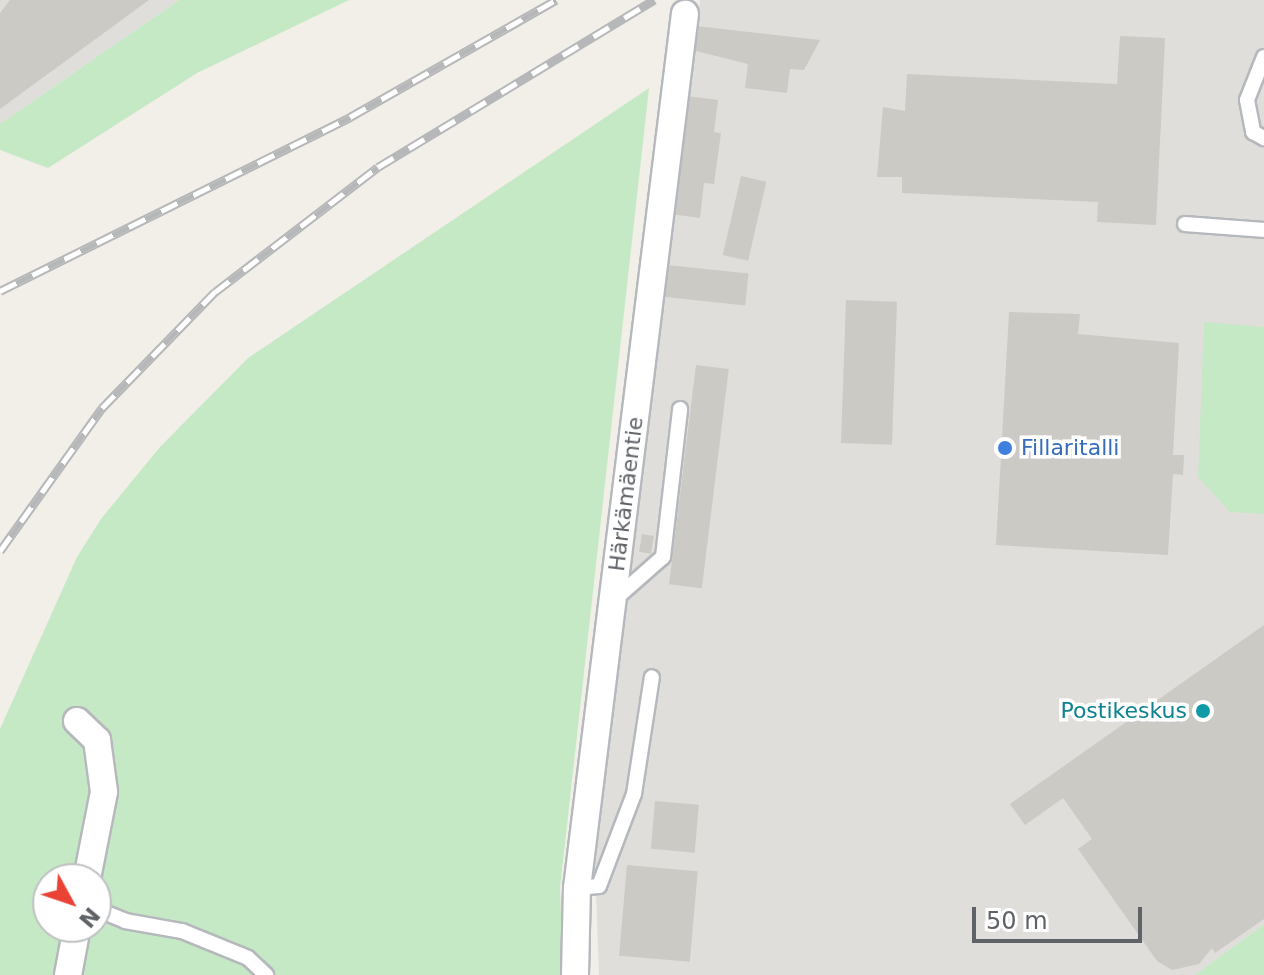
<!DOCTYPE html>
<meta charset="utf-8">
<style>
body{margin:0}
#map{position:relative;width:1264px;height:975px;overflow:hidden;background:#f1efe8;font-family:"DejaVu Sans",sans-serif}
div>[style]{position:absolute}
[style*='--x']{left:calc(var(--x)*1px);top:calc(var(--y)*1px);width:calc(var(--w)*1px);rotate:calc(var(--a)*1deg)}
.industrial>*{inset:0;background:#e0deda}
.green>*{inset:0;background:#c5e8c5}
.building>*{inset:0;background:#cccac5;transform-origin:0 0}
.roads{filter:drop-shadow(2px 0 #b5b8bc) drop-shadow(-2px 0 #b5b8bc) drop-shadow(0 2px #b5b8bc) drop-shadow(0 -2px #b5b8bc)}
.service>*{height:14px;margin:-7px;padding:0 7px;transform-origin:7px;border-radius:7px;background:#fff}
.minor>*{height:26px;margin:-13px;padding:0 13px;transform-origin:13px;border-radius:13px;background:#fff}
.rail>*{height:9px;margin-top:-4.5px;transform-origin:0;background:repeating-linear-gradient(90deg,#fff 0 18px,#b6b7b8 0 36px);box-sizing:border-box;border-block:2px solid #b6b7b8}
.dots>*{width:22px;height:22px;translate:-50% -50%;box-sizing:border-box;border:4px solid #fff;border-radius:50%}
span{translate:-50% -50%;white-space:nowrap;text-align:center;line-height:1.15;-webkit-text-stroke:7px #fff;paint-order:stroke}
.shop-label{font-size:22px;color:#366cbe}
.left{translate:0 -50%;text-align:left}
.street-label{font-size:22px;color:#5f6368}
.culture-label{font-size:22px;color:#0d838f}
.right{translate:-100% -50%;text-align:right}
.north{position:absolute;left:32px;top:863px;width:80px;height:80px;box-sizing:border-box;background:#fff;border:2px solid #bfc1c3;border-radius:50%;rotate:130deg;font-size:22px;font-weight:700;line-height:32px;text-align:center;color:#5f6368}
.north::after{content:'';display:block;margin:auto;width:28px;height:36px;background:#ea4335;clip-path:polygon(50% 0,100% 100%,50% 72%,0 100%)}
.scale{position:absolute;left:972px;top:907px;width:170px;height:36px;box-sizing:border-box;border:4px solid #5f6368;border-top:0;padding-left:10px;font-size:24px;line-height:28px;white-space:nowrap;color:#5f6368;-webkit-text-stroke:6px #fff;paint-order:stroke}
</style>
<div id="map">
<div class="industrial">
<div style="clip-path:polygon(0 0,179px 0,0 124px)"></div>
<div style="clip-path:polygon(700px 0,1264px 0,1264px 924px,1195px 975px,599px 975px,595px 864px)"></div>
</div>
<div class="green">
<div style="clip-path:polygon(179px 0,349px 0,197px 73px,48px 168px,0 150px,0 124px)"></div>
<div style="clip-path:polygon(evenodd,649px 88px,560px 888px,563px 975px,0 975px,0 729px,77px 557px,101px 519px,160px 447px,248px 358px,649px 88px,48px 879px,96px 879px,96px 927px,48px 927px,48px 879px)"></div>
<div style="clip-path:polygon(1204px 322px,1264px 327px,1264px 514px,1230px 512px,1198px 477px)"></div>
<div style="clip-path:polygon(1264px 924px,1264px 975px,1195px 975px)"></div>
</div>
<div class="building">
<div style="clip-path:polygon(10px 0,149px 0,0 109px,0 13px)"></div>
<div style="clip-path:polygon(696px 26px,820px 40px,804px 70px,790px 69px,787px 93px,745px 88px,748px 64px,692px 50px)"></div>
<div style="clip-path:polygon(1120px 36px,1165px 38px,1156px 225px,1097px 222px,1098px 202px,902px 193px,902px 177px,877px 177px,883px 107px,905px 111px,907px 74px,1117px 84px)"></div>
<div style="clip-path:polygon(687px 96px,718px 100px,714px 132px,721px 133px,714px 184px,704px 183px,700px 218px,671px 214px)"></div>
<div style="left:741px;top:176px;width:26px;height:81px;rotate:13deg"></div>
<div style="left:667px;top:265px;width:82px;height:32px;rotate:6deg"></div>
<div style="left:846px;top:300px;width:51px;height:143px;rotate:2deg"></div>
<div style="clip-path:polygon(1009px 312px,1080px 314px,1078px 334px,1179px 343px,1173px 455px,1184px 455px,1183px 475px,1173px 474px,1168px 555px,996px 545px)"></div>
<div style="left:696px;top:365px;width:33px;height:221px;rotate:7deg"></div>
<div style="left:642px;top:534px;width:12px;height:18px;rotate:9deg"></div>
<div style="clip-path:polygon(1264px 625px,1264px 919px,1215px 953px,1212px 948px,1199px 964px,1172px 970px,1157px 961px,1078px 849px,1092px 839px,1063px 798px,1025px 825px,1010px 804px)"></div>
<div style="left:655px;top:801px;width:44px;height:48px;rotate:5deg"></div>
<div style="left:627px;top:865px;width:71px;height:91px;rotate:5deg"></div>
</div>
<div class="roads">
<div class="service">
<div style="--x:1264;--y:57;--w:46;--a:111.6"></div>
<div style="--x:1247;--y:100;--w:33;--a:79"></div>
<div style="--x:1253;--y:132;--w:13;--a:29"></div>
<div style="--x:1185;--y:224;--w:79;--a:4.3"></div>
<div style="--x:614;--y:600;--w:65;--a:-41.3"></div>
<div style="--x:663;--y:557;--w:149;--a:-83.4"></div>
<div style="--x:577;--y:888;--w:22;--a:-5"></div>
<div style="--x:599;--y:886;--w:98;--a:-69.2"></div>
<div style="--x:634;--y:794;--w:118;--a:-81.3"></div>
<div style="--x:96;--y:909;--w:31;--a:22"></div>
<div style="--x:125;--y:921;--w:58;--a:10"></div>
<div style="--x:182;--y:931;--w:71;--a:22.2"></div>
<div style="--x:248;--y:958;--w:25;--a:43"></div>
</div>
<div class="minor">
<div style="--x:77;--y:721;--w:28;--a:44"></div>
<div style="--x:97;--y:740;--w:52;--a:82.3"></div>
<div style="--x:104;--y:792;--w:89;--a:101.1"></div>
<div style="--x:68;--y:975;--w:49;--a:-79.4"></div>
<div style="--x:575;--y:975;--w:87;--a:-88.7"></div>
<div style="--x:577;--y:888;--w:881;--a:-82.96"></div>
</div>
</div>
<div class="rail">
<div style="--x:0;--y:291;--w:391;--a:-26.4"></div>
<div style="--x:350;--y:117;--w:237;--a:-29.6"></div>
<div style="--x:0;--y:551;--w:176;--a:-54.5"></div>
<div style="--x:102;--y:408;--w:162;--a:-45.8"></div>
<div style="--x:215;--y:292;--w:205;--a:-37.5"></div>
<div style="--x:378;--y:167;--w:323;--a:-31.2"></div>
</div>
<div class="dots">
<div style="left:1005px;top:448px;background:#3f7fe0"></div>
<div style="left:1203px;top:711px;background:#0f9aa8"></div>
</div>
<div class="shop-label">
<span class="left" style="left:1021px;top:448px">Fillaritalli</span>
</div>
<div class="street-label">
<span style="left:626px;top:494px;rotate:-83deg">Härkämäentie</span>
</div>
<div class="culture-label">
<span class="right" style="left:1187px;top:711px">Postikeskus</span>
</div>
<div class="north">N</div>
<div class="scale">50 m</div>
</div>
